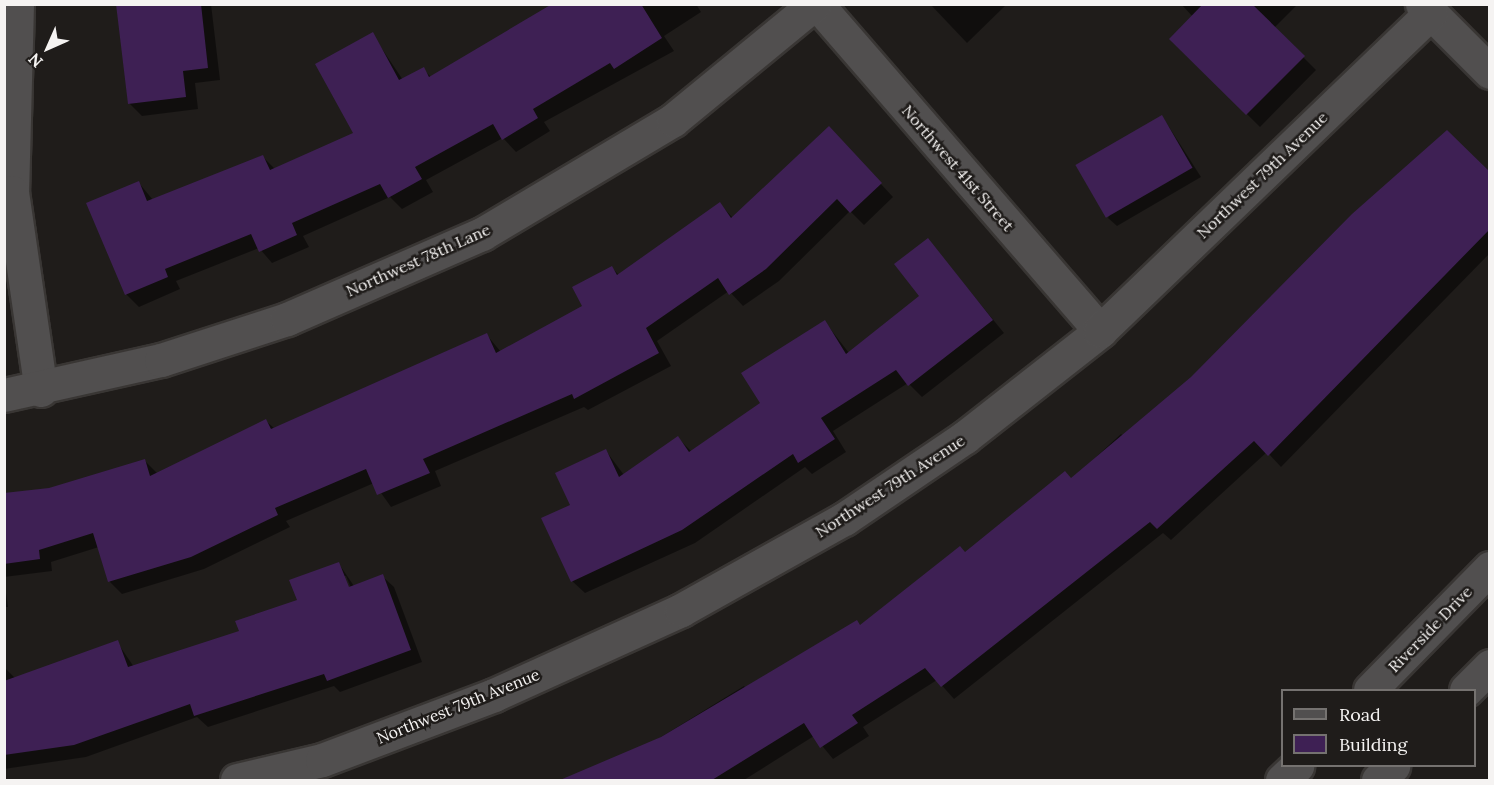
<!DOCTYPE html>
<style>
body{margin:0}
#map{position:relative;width:1494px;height:785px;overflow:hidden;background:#1f1c1a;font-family:Lora,serif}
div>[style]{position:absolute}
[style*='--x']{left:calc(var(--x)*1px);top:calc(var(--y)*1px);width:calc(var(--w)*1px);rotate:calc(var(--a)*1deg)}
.shadow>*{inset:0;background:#0007}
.building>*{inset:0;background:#3e2054;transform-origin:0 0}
.roads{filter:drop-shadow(2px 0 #393634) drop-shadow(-2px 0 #393634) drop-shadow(0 2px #393634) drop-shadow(0 -2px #393634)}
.minor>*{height:33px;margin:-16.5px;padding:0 16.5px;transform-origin:16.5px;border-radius:16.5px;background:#514f4f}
.tertiary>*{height:33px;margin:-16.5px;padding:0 16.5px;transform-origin:16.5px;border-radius:16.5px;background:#514f4f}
span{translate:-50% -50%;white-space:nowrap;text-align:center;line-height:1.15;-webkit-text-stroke:5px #1f1c1a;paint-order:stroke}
.street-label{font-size:16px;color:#f5f3f2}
.frame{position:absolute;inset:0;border:6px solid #f5f3f2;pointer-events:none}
.legend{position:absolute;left:1281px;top:689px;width:195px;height:78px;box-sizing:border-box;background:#1f1c1a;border:2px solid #757270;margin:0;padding:8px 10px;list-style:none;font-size:18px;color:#f5f3f2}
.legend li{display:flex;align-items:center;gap:12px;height:30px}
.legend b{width:30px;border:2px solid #757270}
.north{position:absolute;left:18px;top:18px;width:60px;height:60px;-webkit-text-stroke:4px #1f1c1a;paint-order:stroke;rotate:225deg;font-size:16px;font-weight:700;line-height:24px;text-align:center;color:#f5f3f2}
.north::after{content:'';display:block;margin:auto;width:21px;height:27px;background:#f5f3f2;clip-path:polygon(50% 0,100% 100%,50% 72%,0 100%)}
</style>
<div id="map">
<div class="shadow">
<div style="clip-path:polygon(117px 4px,211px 4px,220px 80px,195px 83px,198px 109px,142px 116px,129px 103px)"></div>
<div style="clip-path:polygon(555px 4px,696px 4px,701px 12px,664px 36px,674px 51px,544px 122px,550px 131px,516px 152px,503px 138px,426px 180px,433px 192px,402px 209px,390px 197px,303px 236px,309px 247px,272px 263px,259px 248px,176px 281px,180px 289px,139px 307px,126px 294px,139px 183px,153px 200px,262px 156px,275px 169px,355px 134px,372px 34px,403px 80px,423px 69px,432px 78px)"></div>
<div style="clip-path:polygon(930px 4px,1007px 4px,967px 43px)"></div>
<div style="clip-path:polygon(1181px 4px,1298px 4px,1274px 28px,1316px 70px,1260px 127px,1171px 39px,1193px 17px)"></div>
<div style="clip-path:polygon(1162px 116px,1201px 177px,1117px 226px,1108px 218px)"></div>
<div style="clip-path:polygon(841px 141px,893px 197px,864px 225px,850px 211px,779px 281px,743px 306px,729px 291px,657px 341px,671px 366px,588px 410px,584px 407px,435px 471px,441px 486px,391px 507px,374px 483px,286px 521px,290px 527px,204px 569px,122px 594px,110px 582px,99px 547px,51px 562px,52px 571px,4px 577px,4px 495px,49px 489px,145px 461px,158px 474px,266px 421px,275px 429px,486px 334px,501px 352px,584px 307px,611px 267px,619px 275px,720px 204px,733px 218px)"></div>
<div style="clip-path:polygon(1490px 174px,1490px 253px,1281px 467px,1267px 452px,1171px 540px,1163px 533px,954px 699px,937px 680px,863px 727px,869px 736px,833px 759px,814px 736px,744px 780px,591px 780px,744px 686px,748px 691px,861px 626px,1071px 480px,1121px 434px,1126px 438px)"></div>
<div style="clip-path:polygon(928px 240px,1004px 333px,922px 397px,908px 383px,833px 431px,846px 452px,812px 474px,805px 467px,695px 543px,585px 593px,572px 581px,572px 505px,606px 451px,624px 475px,678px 438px,692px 452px,762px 404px,825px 322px,849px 353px,921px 296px)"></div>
<div style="clip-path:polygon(evenodd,339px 564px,354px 586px,382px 576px,394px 587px,422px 662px,340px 692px,334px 686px,208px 727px,197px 717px,86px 757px,4px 769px,4px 667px,15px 678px,117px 642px,134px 667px,240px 632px,299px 601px,339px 564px,343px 576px,346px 576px,353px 593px,350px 594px,343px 576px)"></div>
<div style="clip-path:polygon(4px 579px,8px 607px,4px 607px)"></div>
</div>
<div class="building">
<div style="clip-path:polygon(116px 4px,201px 4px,208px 68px,183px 71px,186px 97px,128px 104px)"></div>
<div style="clip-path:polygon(552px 4px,641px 4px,662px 38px,614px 69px,610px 63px,533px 109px,538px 118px,502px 140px,493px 124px,415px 167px,422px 179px,388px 198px,380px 184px,292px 223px,297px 235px,259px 252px,251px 234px,165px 269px,168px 277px,125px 295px,86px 203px,139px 181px,147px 201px,263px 155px,270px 170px,353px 133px,315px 64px,373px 32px,399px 80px,424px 67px,429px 77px)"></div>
<div style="clip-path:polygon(1203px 4px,1252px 4px,1305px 56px,1246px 115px,1169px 39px)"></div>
<div style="left:1162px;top:115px;width:61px;height:100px;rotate:60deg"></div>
<div style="clip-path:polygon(829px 126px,882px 183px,850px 213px,837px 199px,766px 269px,729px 295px,718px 278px,646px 328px,659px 353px,574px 399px,572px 394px,423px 459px,430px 473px,377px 495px,366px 469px,275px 508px,278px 515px,191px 557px,108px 582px,93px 533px,39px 550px,40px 559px,4px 564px,4px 493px,49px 488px,145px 459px,150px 476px,266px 419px,271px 429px,487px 333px,496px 353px,582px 306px,572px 287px,612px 266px,617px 275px,720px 202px,731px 218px)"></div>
<div style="clip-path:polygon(1447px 130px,1490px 172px,1490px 229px,1268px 456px,1254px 441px,1157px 529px,1150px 522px,941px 687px,925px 668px,852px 715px,858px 723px,820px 748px,804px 723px,712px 780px,560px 780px,661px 737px,857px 620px,860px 625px,960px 546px,965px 552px,1065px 471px,1071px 478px,1191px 377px,1352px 214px)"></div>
<div style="clip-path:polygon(928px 238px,993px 320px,908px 386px,896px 370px,821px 418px,835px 439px,798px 463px,793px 454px,682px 530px,571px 582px,541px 518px,570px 505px,555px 473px,606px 449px,619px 477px,678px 436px,689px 452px,760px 403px,741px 373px,825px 320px,846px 354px,919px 296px,894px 264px)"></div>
<div style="clip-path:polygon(339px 562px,349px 587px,383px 574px,411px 650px,327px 681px,324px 674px,194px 716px,190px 704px,74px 745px,4px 755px,4px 681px,118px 640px,128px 667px,239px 631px,235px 621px,297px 600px,289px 580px)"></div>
</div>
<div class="roads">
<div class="minor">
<div style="--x:17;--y:4;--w:188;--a:91.5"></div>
<div style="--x:12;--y:192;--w:200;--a:81.7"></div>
<div style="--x:817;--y:4;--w:432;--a:49.1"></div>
<div style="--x:1422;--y:4;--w:96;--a:45"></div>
<div style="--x:4;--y:395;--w:161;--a:-12.6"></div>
<div style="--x:161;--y:360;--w:133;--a:-18"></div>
<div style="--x:287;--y:319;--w:213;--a:-23.6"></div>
<div style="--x:482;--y:234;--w:222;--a:-30.8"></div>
<div style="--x:673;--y:120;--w:183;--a:-39.4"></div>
<div style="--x:237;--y:780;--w:87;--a:-13.2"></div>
<div style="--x:322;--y:760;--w:184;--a:-20.7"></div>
<div style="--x:494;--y:695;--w:205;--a:-24.4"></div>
<div style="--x:681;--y:610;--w:187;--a:-29.2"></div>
<div style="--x:844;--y:519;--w:146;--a:-34.1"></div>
<div style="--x:965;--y:437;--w:172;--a:-38.1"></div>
<div style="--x:1100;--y:331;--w:459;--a:-43.9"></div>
</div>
<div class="tertiary">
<div style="--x:1370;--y:690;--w:171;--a:-45.5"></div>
<div style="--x:1466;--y:690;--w:34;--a:-45"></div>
<div style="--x:1282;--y:780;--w:21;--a:-43"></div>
<div style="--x:1378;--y:780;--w:21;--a:-43"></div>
</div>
</div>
<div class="street-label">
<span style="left:958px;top:168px;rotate:49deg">Northwest 41st Street</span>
<span style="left:1262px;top:175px;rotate:-44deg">Northwest 79th Avenue</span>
<span style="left:418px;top:260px;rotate:-24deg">Northwest 78th Lane</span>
<span style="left:890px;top:486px;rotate:-33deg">Northwest 79th Avenue</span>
<span style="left:1430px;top:629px;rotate:-46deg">Riverside Drive</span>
<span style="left:458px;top:706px;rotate:-22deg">Northwest 79th Avenue</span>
</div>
<div class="frame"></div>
<ul class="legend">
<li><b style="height:8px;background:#514f4f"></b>Road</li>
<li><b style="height:16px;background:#3e2054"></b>Building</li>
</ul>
<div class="north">N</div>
</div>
